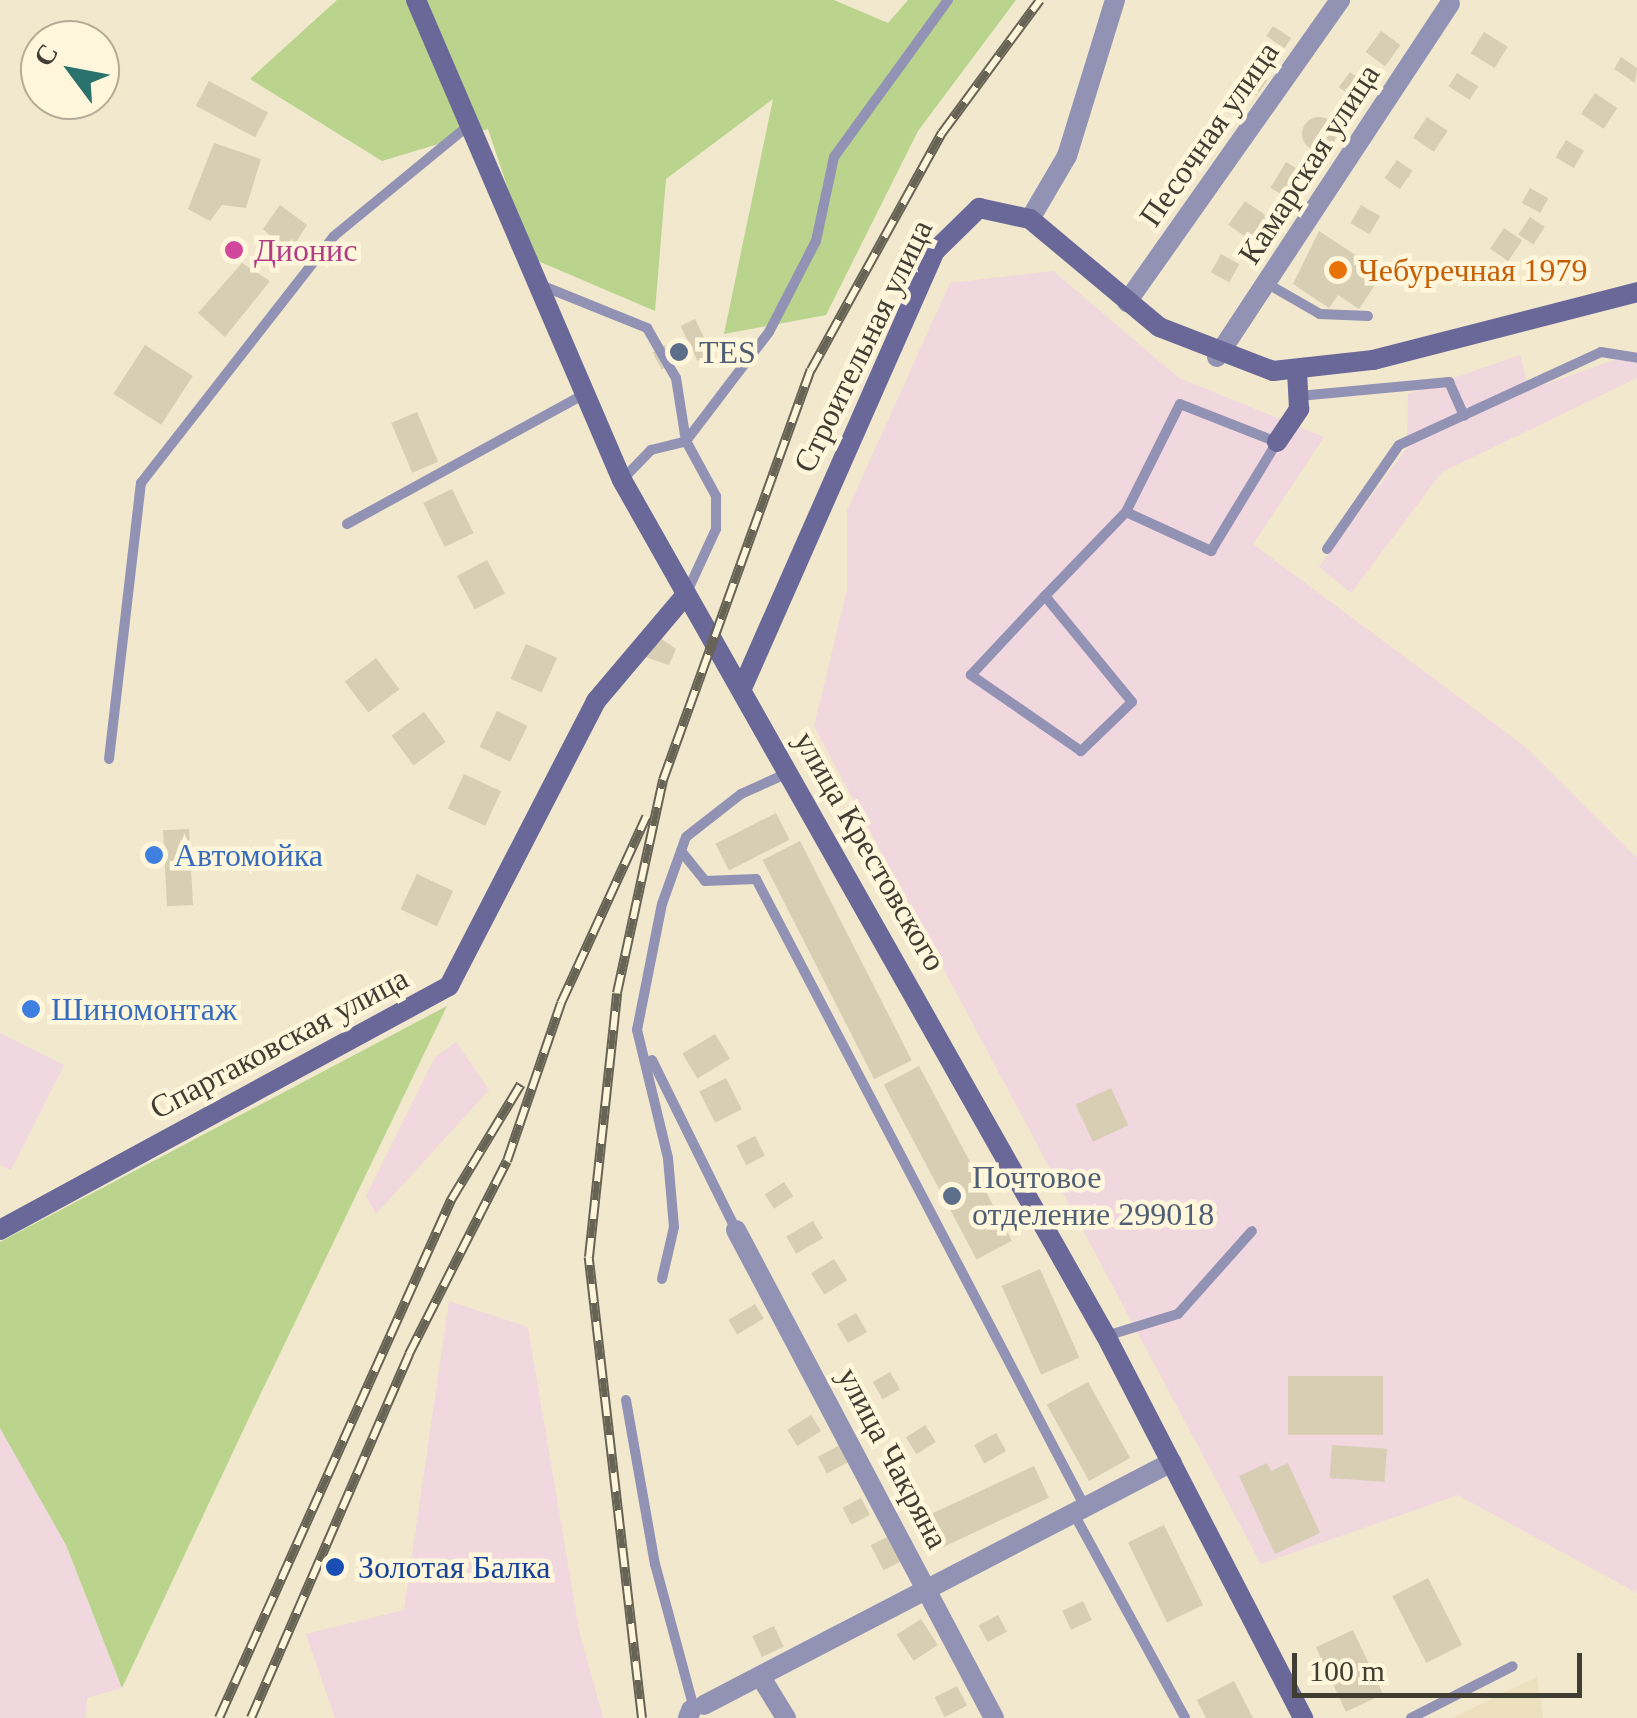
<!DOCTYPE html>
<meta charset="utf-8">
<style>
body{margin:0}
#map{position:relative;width:1637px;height:1718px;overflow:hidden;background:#f1e8ce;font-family:"Times New Roman",serif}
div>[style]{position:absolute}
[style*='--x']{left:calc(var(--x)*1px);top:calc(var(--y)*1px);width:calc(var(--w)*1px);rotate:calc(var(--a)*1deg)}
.commercial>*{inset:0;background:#f0d7e0}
.industrial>*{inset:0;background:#f1d7de}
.built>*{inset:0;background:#ece0be}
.green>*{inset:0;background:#bad48e}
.building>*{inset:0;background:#d7ceb4;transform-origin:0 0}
.round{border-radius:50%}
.lane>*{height:10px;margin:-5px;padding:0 5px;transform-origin:5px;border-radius:5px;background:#9292b4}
.street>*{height:20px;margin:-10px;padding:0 10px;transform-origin:10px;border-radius:10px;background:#9292b4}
.secondary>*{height:20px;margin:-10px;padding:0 10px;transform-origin:10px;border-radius:10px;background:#6a6899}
.rail>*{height:10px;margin-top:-5px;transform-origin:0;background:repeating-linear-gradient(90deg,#fff6db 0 19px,#676355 0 38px);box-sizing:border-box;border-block:2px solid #676355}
.dots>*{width:28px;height:28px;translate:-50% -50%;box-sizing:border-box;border:5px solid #fff6db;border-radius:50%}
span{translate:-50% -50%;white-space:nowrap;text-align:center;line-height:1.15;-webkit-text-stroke:9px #fff6db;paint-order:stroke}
.street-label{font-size:32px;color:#403d32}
.hotel-label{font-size:32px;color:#b23c85}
.left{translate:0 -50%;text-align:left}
.food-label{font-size:32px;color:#c56008}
.service-label{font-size:32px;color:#4e5e75}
.shop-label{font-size:32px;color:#366cbe}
.transit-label{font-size:32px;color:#164399}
.north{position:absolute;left:20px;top:20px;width:100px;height:100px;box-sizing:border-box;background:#fff6db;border:2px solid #b3ac97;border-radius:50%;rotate:302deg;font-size:28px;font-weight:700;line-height:40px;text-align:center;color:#403d32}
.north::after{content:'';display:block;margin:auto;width:35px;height:45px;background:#29726e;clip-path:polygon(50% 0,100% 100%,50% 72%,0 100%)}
.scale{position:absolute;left:1292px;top:1653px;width:290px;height:45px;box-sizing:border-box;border:5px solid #403d32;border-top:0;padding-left:12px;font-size:30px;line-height:35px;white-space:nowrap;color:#403d32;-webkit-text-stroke:8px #fff6db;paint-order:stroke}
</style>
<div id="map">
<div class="commercial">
<div style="clip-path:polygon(0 1033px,64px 1065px,11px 1170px,0 1165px)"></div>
</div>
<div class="industrial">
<div style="clip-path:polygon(1053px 271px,1179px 378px,1324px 437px,1253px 544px,1523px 745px,1637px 858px,1637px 1593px,1458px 1495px,1261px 1564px,814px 726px,847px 590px,847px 511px,950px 283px)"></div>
<div style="clip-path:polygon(1637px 352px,1637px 378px,1442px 472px,1351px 593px,1319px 567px,1407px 448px,1408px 394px,1520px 355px,1529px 390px)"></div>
<div style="clip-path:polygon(456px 1042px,489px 1090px,376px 1214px,366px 1196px,435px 1057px)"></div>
<div style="clip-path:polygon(449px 1301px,528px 1327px,579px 1630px,603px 1718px,335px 1718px,306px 1634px,404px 1610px)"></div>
<div style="clip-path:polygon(0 1419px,66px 1545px,122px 1688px,87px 1698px,86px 1718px,0 1718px)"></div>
</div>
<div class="built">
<div style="clip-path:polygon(1537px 1677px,1543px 1718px,1452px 1718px)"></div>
</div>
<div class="green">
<div style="clip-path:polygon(337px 0,834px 0,888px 23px,908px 0,1016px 0,918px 131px,826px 315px,724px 334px,773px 99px,666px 179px,655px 311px,531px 258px,488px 129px,382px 161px,250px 79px)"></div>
<div style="clip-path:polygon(447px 1006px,248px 1420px,122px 1688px,66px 1545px,0 1428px,0 1242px)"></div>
</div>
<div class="building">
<div style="left:1273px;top:26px;width:22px;height:12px;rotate:34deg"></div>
<div style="left:1381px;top:31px;width:24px;height:26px;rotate:36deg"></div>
<div style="left:1484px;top:32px;width:28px;height:25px;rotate:32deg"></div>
<div style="clip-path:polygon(1621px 57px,1637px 68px,1635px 83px,1614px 69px)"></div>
<div style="left:1249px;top:68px;width:22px;height:19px;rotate:34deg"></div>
<div style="left:1350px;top:72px;width:22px;height:19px;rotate:36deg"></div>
<div style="left:1457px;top:73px;width:25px;height:16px;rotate:32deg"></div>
<div style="left:209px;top:81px;width:67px;height:28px;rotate:28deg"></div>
<div style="left:1595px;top:93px;width:27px;height:25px;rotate:34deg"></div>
<div style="left:1427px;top:117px;width:25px;height:25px;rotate:34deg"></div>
<div class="round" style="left:1302px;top:117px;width:34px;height:34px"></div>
<div style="left:1201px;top:132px;width:21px;height:14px;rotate:31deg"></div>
<div style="left:1566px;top:140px;width:21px;height:20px;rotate:31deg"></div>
<div style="clip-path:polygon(214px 143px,261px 159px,246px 208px,222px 205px,210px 221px,188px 209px)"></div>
<div style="left:1397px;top:160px;width:19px;height:22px;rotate:35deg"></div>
<div style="left:1286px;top:162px;width:23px;height:30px;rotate:31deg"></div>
<div style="left:1530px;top:188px;width:21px;height:17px;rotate:29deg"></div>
<div style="left:1152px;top:196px;width:21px;height:19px;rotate:35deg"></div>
<div style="left:1245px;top:201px;width:33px;height:29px;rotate:35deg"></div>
<div style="clip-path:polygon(280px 205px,307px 225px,289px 253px,263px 229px)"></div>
<div style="left:1361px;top:205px;width:22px;height:21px;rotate:30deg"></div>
<div style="left:1530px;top:217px;width:18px;height:21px;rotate:34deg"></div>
<div style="left:1504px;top:228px;width:22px;height:25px;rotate:34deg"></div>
<div style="clip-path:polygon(1319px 231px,1383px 273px,1359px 309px,1338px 295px,1329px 308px,1293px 284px)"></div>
<div style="left:1221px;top:254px;width:21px;height:21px;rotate:29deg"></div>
<div style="clip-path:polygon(242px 263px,270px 281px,225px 337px,198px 313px)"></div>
<div style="left:695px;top:319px;width:39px;height:16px;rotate:64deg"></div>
<div style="left:680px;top:338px;width:19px;height:31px;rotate:62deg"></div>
<div style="left:145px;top:345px;width:57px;height:58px;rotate:33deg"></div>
<div style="left:417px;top:412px;width:54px;height:28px;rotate:67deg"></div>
<div style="left:452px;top:489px;width:49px;height:32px;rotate:64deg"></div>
<div style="left:487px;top:560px;width:38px;height:34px;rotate:62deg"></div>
<div style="clip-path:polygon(660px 638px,676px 649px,669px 665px,645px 657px)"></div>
<div style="left:526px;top:644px;width:34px;height:38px;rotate:24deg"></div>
<div style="left:376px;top:658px;width:39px;height:39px;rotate:53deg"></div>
<div style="left:497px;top:711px;width:34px;height:40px;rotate:26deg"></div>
<div style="left:424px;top:712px;width:37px;height:40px;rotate:54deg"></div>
<div style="left:464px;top:774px;width:41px;height:38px;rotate:25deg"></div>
<div style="left:776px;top:813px;width:30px;height:68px;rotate:63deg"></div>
<div style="left:189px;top:829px;width:76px;height:26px;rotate:87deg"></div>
<div style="left:800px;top:841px;width:246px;height:42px;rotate:63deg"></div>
<div style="left:417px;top:874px;width:40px;height:39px;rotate:25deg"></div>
<div style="left:715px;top:1034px;width:29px;height:38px;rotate:59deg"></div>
<div style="left:919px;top:1066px;width:198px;height:40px;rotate:62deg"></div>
<div style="left:726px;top:1078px;width:35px;height:30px;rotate:63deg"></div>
<div style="left:1111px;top:1088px;width:41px;height:39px;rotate:65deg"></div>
<div style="left:755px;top:1136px;width:22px;height:21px;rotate:63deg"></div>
<div style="left:784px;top:1182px;width:17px;height:23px;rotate:57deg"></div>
<div style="left:813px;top:1221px;width:20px;height:31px;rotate:60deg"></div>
<div style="left:834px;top:1259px;width:25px;height:27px;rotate:58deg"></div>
<div style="left:1040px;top:1269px;width:97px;height:42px;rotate:66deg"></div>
<div style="left:755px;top:1304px;width:17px;height:31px;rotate:59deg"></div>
<div style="left:856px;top:1313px;width:22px;height:22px;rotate:60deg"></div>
<div style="left:890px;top:1372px;width:20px;height:20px;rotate:60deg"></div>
<div style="left:1383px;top:1376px;width:59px;height:95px;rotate:90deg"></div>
<div style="left:1088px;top:1382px;width:87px;height:47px;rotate:61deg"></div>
<div style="left:811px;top:1415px;width:19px;height:28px;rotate:58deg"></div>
<div style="left:925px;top:1425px;width:20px;height:23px;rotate:57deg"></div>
<div style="left:996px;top:1433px;width:21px;height:25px;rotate:61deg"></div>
<div style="left:840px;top:1445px;width:19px;height:25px;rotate:62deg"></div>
<div style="left:1332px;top:1445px;width:55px;height:33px;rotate:4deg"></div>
<div style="clip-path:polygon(1267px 1463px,1271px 1471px,1288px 1463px,1320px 1533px,1275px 1554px,1239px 1476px)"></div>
<div style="left:1034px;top:1466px;width:35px;height:120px;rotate:65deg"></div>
<div style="left:861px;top:1498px;width:19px;height:21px;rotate:62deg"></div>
<div style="left:1164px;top:1525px;width:89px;height:40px;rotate:64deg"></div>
<div style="left:893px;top:1534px;width:28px;height:25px;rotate:63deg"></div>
<div style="left:1428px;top:1578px;width:75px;height:40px;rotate:63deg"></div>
<div style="left:1083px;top:1601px;width:21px;height:23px;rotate:65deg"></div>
<div style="left:998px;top:1615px;width:19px;height:22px;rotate:62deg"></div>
<div style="left:921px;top:1619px;width:31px;height:29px;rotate:57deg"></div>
<div style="left:774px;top:1626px;width:23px;height:24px;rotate:65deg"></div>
<div style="left:1353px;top:1630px;width:71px;height:41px;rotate:65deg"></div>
<div style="clip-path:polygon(1234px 1681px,1253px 1718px,1206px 1718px,1197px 1700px)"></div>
<div style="left:957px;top:1686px;width:22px;height:25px;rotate:63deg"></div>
</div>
<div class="lane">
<div style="--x:1266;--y:283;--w:62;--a:29.9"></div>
<div style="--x:1320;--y:314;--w:48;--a:2.4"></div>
<div style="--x:538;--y:284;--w:118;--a:22"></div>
<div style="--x:647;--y:328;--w:58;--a:59.9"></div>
<div style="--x:676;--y:378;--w:64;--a:81"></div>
<div style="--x:1299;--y:396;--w:151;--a:-5.3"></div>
<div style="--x:1449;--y:382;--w:37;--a:66"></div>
<div style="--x:686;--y:441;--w:137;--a:-52.7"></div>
<div style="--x:769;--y:332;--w:102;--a:-62.7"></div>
<div style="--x:816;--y:241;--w:86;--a:-77.9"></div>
<div style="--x:834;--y:157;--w:194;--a:-54"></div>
<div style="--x:622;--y:480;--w:42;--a:-46"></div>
<div style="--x:651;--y:450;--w:36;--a:-14"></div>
<div style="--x:686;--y:441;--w:63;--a:61.4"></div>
<div style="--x:716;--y:496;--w:33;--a:90"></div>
<div style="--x:716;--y:529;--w:69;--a:114.7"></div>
<div style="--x:347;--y:524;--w:267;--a:-28.7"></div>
<div style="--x:1327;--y:549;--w:126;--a:-55.3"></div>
<div style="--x:1399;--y:445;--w:222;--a:-24.7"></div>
<div style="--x:1601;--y:352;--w:36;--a:9"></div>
<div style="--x:1045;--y:596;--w:137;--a:50.6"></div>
<div style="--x:1132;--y:702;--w:71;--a:136.1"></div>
<div style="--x:1081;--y:751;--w:134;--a:-145.4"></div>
<div style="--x:971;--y:675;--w:108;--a:-46.9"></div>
<div style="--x:1045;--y:596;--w:117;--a:-46"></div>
<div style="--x:1126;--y:512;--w:94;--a:24.6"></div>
<div style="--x:1211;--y:551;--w:127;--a:-58.8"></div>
<div style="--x:1277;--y:442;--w:104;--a:-158.6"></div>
<div style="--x:1180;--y:404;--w:121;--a:116.6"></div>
<div style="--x:109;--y:759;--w:278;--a:-83.4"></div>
<div style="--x:141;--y:483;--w:313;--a:-52"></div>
<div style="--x:334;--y:236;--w:173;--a:-39.4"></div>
<div style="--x:681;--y:851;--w:38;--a:51"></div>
<div style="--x:705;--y:881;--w:51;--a:-2.2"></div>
<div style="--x:756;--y:879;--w:709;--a:62.35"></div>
<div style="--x:652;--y:1060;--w:190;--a:63.7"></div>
<div style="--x:662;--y:1279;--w:53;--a:-77"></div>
<div style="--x:674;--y:1227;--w:69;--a:-95"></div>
<div style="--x:668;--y:1158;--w:132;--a:-103.6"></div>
<div style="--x:637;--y:1030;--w:128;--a:-78.8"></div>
<div style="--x:662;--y:904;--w:71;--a:-70.3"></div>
<div style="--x:686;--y:837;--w:70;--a:-38"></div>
<div style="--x:741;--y:794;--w:54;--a:-24.2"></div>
<div style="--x:1106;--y:1336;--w:75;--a:-17"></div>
<div style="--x:1178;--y:1314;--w:111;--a:-48.3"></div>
<div style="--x:626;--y:1400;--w:167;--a:80"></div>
<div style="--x:655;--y:1564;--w:150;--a:74.9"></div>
<div style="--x:1074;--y:1514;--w:232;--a:61.4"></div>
<div style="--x:1411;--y:1718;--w:114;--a:-27"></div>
</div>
<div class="street">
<div style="--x:1030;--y:219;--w:73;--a:-59.6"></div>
<div style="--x:1067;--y:156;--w:163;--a:-72.9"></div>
<div style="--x:1127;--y:302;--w:370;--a:-54.8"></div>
<div style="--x:1217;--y:357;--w:423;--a:-56.6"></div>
<div style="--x:736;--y:1230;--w:552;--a:62.14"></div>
<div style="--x:762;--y:1679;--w:46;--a:58.4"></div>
<div style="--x:704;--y:1705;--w:527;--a:-27.44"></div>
<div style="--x:688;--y:1718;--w:9;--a:-69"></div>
</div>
<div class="secondary">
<div style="--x:416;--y:0;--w:522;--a:66.77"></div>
<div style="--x:622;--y:480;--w:983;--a:60.52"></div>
<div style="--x:1106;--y:1336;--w:430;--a:62.7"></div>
<div style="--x:1277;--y:442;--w:40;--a:-56"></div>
<div style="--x:1299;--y:409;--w:38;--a:-93"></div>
<div style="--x:743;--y:686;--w:475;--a:-66.2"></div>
<div style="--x:935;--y:251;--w:62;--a:-44.3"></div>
<div style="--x:979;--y:208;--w:52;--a:12.2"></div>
<div style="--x:1030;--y:219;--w:168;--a:39.9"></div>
<div style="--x:1159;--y:327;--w:122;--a:21.1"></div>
<div style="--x:1273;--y:371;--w:101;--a:-6.3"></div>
<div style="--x:1373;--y:360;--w:273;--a:-14.4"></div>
<div style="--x:0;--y:1230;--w:511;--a:-28.52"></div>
<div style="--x:449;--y:986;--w:321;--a:-62.7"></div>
<div style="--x:596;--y:701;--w:136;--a:-49.8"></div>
</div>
<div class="rail">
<div style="--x:219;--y:1718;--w:568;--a:-65.87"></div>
<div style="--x:451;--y:1200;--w:135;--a:-58.9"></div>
<div style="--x:251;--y:1718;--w:397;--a:-66.5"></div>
<div style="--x:409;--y:1354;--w:216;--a:-63.1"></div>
<div style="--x:507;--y:1161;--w:167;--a:-71.1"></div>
<div style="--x:561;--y:1003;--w:205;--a:-65.4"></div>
<div style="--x:642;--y:1718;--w:464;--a:-96.6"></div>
<div style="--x:589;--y:1257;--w:265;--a:-83.9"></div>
<div style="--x:617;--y:993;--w:218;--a:-77.8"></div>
<div style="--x:663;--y:780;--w:436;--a:-70.2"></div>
<div style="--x:811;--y:370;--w:271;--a:-61.1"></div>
<div style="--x:942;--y:133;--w:165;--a:-53.6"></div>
</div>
<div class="dots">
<div style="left:234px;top:250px;background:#d1479c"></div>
<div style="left:1338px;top:270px;background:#e8710a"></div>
<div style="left:679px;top:352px;background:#5c6f8a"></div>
<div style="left:154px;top:855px;background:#3f7fe0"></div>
<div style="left:31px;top:1009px;background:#3f7fe0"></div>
<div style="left:952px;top:1196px;background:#5c6f8a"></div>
<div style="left:335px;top:1567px;background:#1a4fb4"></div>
</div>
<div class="street-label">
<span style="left:1209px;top:134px;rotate:-55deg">Песочная улица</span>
<span style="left:1309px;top:164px;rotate:-57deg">Камарская улица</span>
<span style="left:863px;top:346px;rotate:-64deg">Строительная улица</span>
<span style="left:870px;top:851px;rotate:60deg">улица Крестовского</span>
<span style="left:279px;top:1043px;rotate:-28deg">Спартаковская улица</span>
<span style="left:893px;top:1458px;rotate:62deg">улица Чакряна</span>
</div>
<div class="hotel-label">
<span class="left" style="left:254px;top:250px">Дионис</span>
</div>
<div class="food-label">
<span class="left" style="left:1358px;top:270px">Чебуречная 1979</span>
</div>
<div class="service-label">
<span class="left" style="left:699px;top:352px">TES</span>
<span class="left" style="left:972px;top:1196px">Почтовое<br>отделение 299018</span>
</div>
<div class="shop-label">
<span class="left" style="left:174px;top:855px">Автомойка</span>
<span class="left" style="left:51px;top:1009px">Шиномонтаж</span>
</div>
<div class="transit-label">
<span class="left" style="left:358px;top:1567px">Золотая Балка</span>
</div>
<div class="north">С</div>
<div class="scale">100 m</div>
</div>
